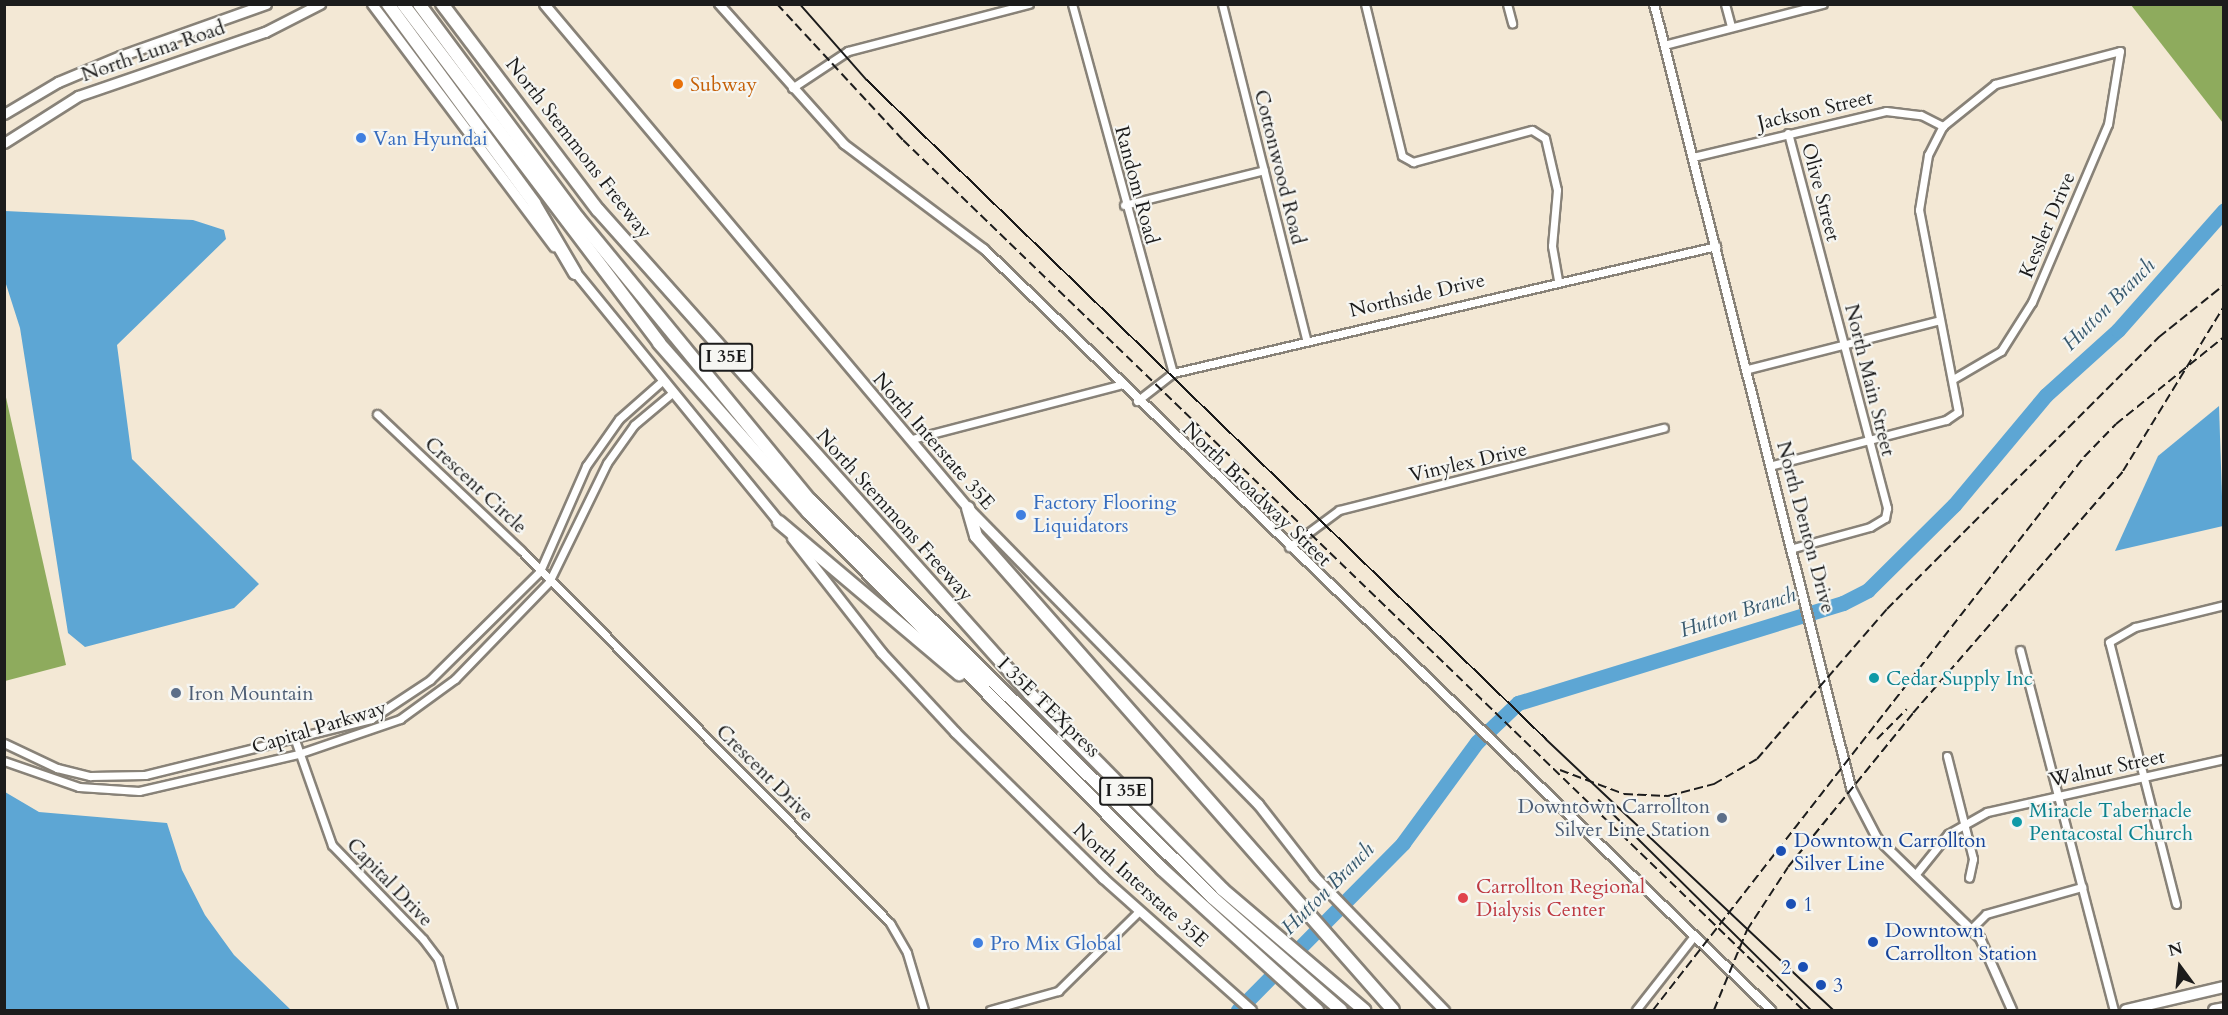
<!DOCTYPE html>
<style>
body{margin:0}
#map{position:relative;width:2228px;height:1015px;overflow:hidden;background:#f3e8d5;font-family:Cardo,serif}
div>[style]{position:absolute}
[style*='--x']{left:calc(var(--x)*1px);top:calc(var(--y)*1px);width:calc(var(--w)*1px);rotate:calc(var(--a)*1deg)}
.forest>*{inset:0;background:#8eab5d}
.water>*{inset:0;background:#5da6d4}
.river>*{height:15px;margin:-7.5px;padding:0 7.5px;transform-origin:7.5px;border-radius:7.5px;background:#5da6d4}
.roads{filter:drop-shadow(2px 0 #888278) drop-shadow(-2px 0 #888278) drop-shadow(0 2px #888278) drop-shadow(0 -2px #888278)}
.minor>*{height:7px;margin:-3.5px;padding:0 3.5px;transform-origin:3.5px;border-radius:3.5px;background:#fff}
.tertiary>*{height:8px;margin:-4px;padding:0 4px;transform-origin:4px;border-radius:4px;background:#fff}
.secondary>*{height:9px;margin:-4.5px;padding:0 4.5px;transform-origin:4.5px;border-radius:4.5px;background:#fff}
.primary>*{height:10px;margin:-5px;padding:0 5px;transform-origin:5px;border-radius:5px;background:#fff}
.motorway>*{height:12px;margin:-6px;padding:0 6px;transform-origin:6px;border-radius:6px;background:#fff}
.tram>*{height:1.5px;margin:-0.75px;padding:0 0.75px;transform-origin:0.75px;border-radius:0.75px;background:#1c1c1c}
.rail>*{height:2px;margin-top:-1px;transform-origin:0;background:repeating-linear-gradient(90deg,#1c1c1c 0 9px,transparent 0 13.5px)}
.dots>*{width:16px;height:16px;translate:-50% -50%;box-sizing:border-box;border:3px solid #f6f6f2;border-radius:50%}
span{translate:-50% -50%;white-space:nowrap;text-align:center;line-height:1.15;-webkit-text-stroke:4.5px #f6f6f2;paint-order:stroke}
.shield-label span{padding:2px 4px;background:#f6f6f2;border:2px solid;border-radius:4px;-webkit-text-stroke-width:0}
.shield-label{font-size:18px;color:#1c1c1c;font-weight:700}
.street-label{font-size:20px;color:#1c1c1c}
.food-label{font-size:20px;color:#c56008}
.left{translate:0 -50%;text-align:left}
.shop-label{font-size:20px;color:#366cbe}
.culture-label{font-size:20px;color:#0d838f}
.service-label{font-size:20px;color:#4e5e75}
.right{translate:-100% -50%;text-align:right}
.transit-label{font-size:20px;color:#164399}
.health-label{font-size:20px;color:#be3a42}
.water-label{font-size:21px;color:#395a6f;font-style:italic}
.frame{position:absolute;inset:0;border:6px solid #1c1c1c;pointer-events:none}
.north{position:absolute;left:2150px;top:937px;width:60px;height:60px;-webkit-text-stroke:4px #f6f6f2;paint-order:stroke;rotate:345deg;font-size:16px;font-weight:700;line-height:24px;text-align:center;color:#1c1c1c}
.north::after{content:'';display:block;margin:auto;width:21px;height:27px;background:#1c1c1c;clip-path:polygon(50% 0,100% 100%,50% 72%,0 100%)}
</style>
<div id="map">
<div class="forest">
<div style="clip-path:polygon(2131px 5px,2223px 5px,2223px 123px)"></div>
<div style="clip-path:polygon(5px 393px,66px 665px,5px 681px,4px 681px)"></div>
</div>
<div class="water">
<div style="clip-path:polygon(5px 211px,193px 220px,224px 230px,226px 239px,117px 345px,132px 459px,259px 584px,234px 608px,85px 647px,68px 633px,20px 328px,5px 281px)"></div>
<div style="clip-path:polygon(2219px 406px,2223px 526px,2115px 551px,2158px 456px)"></div>
<div style="clip-path:polygon(5px 792px,39px 812px,167px 823px,182px 870px,205px 915px,234px 955px,291px 1010px,5px 1010px)"></div>
</div>
<div class="river">
<div style="--x:1238;--y:1010;--w:235;--a:-45.3"></div>
<div style="--x:1403;--y:843;--w:125;--a:-53.8"></div>
<div style="--x:1477;--y:742;--w:57;--a:-43.6"></div>
<div style="--x:1518;--y:703;--w:340;--a:-17.1"></div>
<div style="--x:1843;--y:603;--w:28;--a:-27"></div>
<div style="--x:1868;--y:590;--w:121;--a:-44.7"></div>
<div style="--x:1954;--y:505;--w:143;--a:-50.1"></div>
<div style="--x:2046;--y:395;--w:97;--a:-42.1"></div>
<div style="--x:2118;--y:330;--w:160;--a:-48.5"></div>
</div>
<div class="roads">
<div class="minor">
<div style="--x:1072;--y:4;--w:383;--a:74.7"></div>
<div style="--x:1222;--y:4;--w:344;--a:75.9"></div>
<div style="--x:1365;--y:4;--w:156;--a:76.3"></div>
<div style="--x:1402;--y:156;--w:13;--a:29"></div>
<div style="--x:1413;--y:162;--w:123;--a:-15.1"></div>
<div style="--x:1532;--y:130;--w:15;--a:32"></div>
<div style="--x:1545;--y:138;--w:53;--a:77"></div>
<div style="--x:1557;--y:190;--w:56;--a:95.1"></div>
<div style="--x:1552;--y:246;--w:34;--a:80"></div>
<div style="--x:1507;--y:4;--w:20;--a:75"></div>
<div style="--x:1725;--y:4;--w:23;--a:75"></div>
<div style="--x:1664;--y:45;--w:164;--a:-14.5"></div>
<div style="--x:792;--y:88;--w:67;--a:-33.5"></div>
<div style="--x:848;--y:51;--w:187;--a:-14.6"></div>
<div style="--x:1788;--y:133;--w:388;--a:75.2"></div>
<div style="--x:1887;--y:508;--w:10;--a:101"></div>
<div style="--x:1885;--y:518;--w:17;--a:149"></div>
<div style="--x:1870;--y:527;--w:79;--a:164.6"></div>
<div style="--x:1693;--y:157;--w:198;--a:-13.4"></div>
<div style="--x:1886;--y:111;--w:35;--a:7"></div>
<div style="--x:1921;--y:115;--w:25;--a:27"></div>
<div style="--x:1943;--y:126;--w:67;--a:-38.9"></div>
<div style="--x:1995;--y:84;--w:129;--a:-14.8"></div>
<div style="--x:2120;--y:51;--w:74;--a:99.3"></div>
<div style="--x:2108;--y:124;--w:194;--a:113.1"></div>
<div style="--x:2032;--y:302;--w:58;--a:122.3"></div>
<div style="--x:2001;--y:351;--w:56;--a:149.7"></div>
<div style="--x:1124;--y:205;--w:144;--a:-14"></div>
<div style="--x:1748;--y:369;--w:195;--a:-14.3"></div>
<div style="--x:1137;--y:401;--w:46;--a:-37.9"></div>
<div style="--x:1173;--y:373;--w:558;--a:-13.16"></div>
<div style="--x:377;--y:414;--w:198;--a:43.4"></div>
<div style="--x:521;--y:550;--w:525;--a:45.31"></div>
<div style="--x:890;--y:923;--w:34;--a:60"></div>
<div style="--x:907;--y:953;--w:59;--a:73.4"></div>
<div style="--x:912;--y:439;--w:214;--a:-14.6"></div>
<div style="--x:1773;--y:465;--w:179;--a:-14.6"></div>
<div style="--x:1946;--y:420;--w:14;--a:-34"></div>
<div style="--x:1958;--y:412;--w:206;--a:-100.9"></div>
<div style="--x:1919;--y:210;--w:56;--a:-80.7"></div>
<div style="--x:1928;--y:155;--w:33;--a:-63"></div>
<div style="--x:1289;--y:547;--w:62;--a:-36.5"></div>
<div style="--x:1339;--y:510;--w:335;--a:-14.2"></div>
<div style="--x:2020;--y:650;--w:372;--a:75.4"></div>
<div style="--x:295;--y:740;--w:111;--a:70.6"></div>
<div style="--x:332;--y:845;--w:131;--a:45.9"></div>
<div style="--x:423;--y:939;--w:25;--a:53"></div>
<div style="--x:438;--y:959;--w:53;--a:73.6"></div>
<div style="--x:4;--y:743;--w:59;--a:25.3"></div>
<div style="--x:57;--y:768;--w:34;--a:14"></div>
<div style="--x:90;--y:776;--w:55;--a:-1"></div>
<div style="--x:145;--y:775;--w:233;--a:-13.9"></div>
<div style="--x:371;--y:719;--w:71;--a:-33.5"></div>
<div style="--x:430;--y:680;--w:155;--a:-44.7"></div>
<div style="--x:540;--y:571;--w:115;--a:-66.3"></div>
<div style="--x:586;--y:466;--w:57;--a:-54.9"></div>
<div style="--x:619;--y:419;--w:56;--a:-41.4"></div>
<div style="--x:1947;--y:756;--w:106;--a:75.8"></div>
<div style="--x:1973;--y:859;--w:19;--a:102"></div>
<div style="--x:4;--y:761;--w:79;--a:19.1"></div>
<div style="--x:79;--y:787;--w:60;--a:3.8"></div>
<div style="--x:139;--y:791;--w:163;--a:-13.1"></div>
<div style="--x:298;--y:754;--w:108;--a:-18.9"></div>
<div style="--x:400;--y:719;--w:68;--a:-36"></div>
<div style="--x:455;--y:679;--w:135;--a:-45.9"></div>
<div style="--x:549;--y:582;--w:132;--a:-64"></div>
<div style="--x:607;--y:463;--w:47;--a:-54.6"></div>
<div style="--x:634;--y:425;--w:48;--a:-40"></div>
<div style="--x:1915;--y:875;--w:53;--a:-51.2"></div>
<div style="--x:1948;--y:834;--w:45;--a:-29.4"></div>
<div style="--x:1987;--y:812;--w:243;--a:-12.6"></div>
<div style="--x:2176;--y:904;--w:270;--a:-104.3"></div>
<div style="--x:2109;--y:642;--w:30;--a:-30"></div>
<div style="--x:2135;--y:627;--w:92;--a:-13.9"></div>
<div style="--x:1973;--y:927;--w:18;--a:-45"></div>
<div style="--x:1986;--y:914;--w:100;--a:-15.7"></div>
<div style="--x:990;--y:1010;--w:71;--a:-15.6"></div>
<div style="--x:1058;--y:991;--w:114;--a:-44.6"></div>
<div style="--x:1636;--y:1010;--w:94;--a:-51.9"></div>
</div>
<div class="tertiary">
<div style="--x:719;--y:4;--w:188;--a:48.2"></div>
<div style="--x:844;--y:144;--w:175;--a:36.9"></div>
<div style="--x:984;--y:249;--w:1095;--a:44.04"></div>
<div style="--x:1654;--y:4;--w:808;--a:75.89"></div>
<div style="--x:1851;--y:788;--w:56;--a:62.5"></div>
<div style="--x:1877;--y:838;--w:144;--a:44.2"></div>
<div style="--x:1980;--y:938;--w:79;--a:66"></div>
</div>
<div class="secondary">
<div style="--x:372;--y:4;--w:303;--a:53.1"></div>
<div style="--x:544;--y:4;--w:659;--a:49.93"></div>
<div style="--x:968;--y:508;--w:414;--a:45.6"></div>
<div style="--x:1258;--y:804;--w:91;--a:52.1"></div>
<div style="--x:1314;--y:876;--w:187;--a:45.9"></div>
<div style="--x:4;--y:114;--w:63;--a:-30.7"></div>
<div style="--x:58;--y:82;--w:67;--a:-22.8"></div>
<div style="--x:120;--y:56;--w:155;--a:-19.6"></div>
<div style="--x:4;--y:143;--w:88;--a:-32.4"></div>
<div style="--x:78;--y:96;--w:198;--a:-18.9"></div>
<div style="--x:265;--y:32;--w:62;--a:-27"></div>
<div style="--x:572;--y:268;--w:334;--a:50.8"></div>
<div style="--x:792;--y:538;--w:145;--a:52"></div>
<div style="--x:881;--y:652;--w:109;--a:47.2"></div>
<div style="--x:955;--y:732;--w:208;--a:44.6"></div>
<div style="--x:1103;--y:878;--w:198;--a:41.7"></div>
</div>
<div class="primary">
<div style="--x:2126;--y:1010;--w:101;--a:-13.2"></div>
<div style="--x:2214;--y:1010;--w:10;--a:-11"></div>
</div>
<div class="motorway">
<div style="--x:388;--y:4;--w:247;--a:53.7"></div>
<div style="--x:534;--y:203;--w:81;--a:59.6"></div>
<div style="--x:403;--y:4;--w:425;--a:52.9"></div>
<div style="--x:659;--y:343;--w:225;--a:48.6"></div>
<div style="--x:808;--y:512;--w:503;--a:45.24"></div>
<div style="--x:1162;--y:869;--w:210;--a:42.3"></div>
<div style="--x:419;--y:4;--w:267;--a:53.4"></div>
<div style="--x:578;--y:218;--w:365;--a:50.6"></div>
<div style="--x:810;--y:500;--w:566;--a:44.64"></div>
<div style="--x:1213;--y:898;--w:170;--a:41.2"></div>
<div style="--x:442;--y:4;--w:258;--a:52.9"></div>
<div style="--x:598;--y:210;--w:649;--a:48.25"></div>
<div style="--x:1030;--y:694;--w:274;--a:45.4"></div>
<div style="--x:1222;--y:889;--w:187;--a:40.4"></div>
<div style="--x:968;--y:508;--w:29;--a:74"></div>
<div style="--x:976;--y:536;--w:631;--a:48.66"></div>
<div style="--x:779;--y:522;--w:236;--a:40.2"></div>
</div>
</div>
<div class="tram">
<div style="--x:800;--y:4;--w:101;--a:48.6"></div>
<div style="--x:867;--y:80;--w:946;--a:44.14"></div>
<div style="--x:1546;--y:739;--w:395;--a:43.3"></div>
<div style="--x:1599;--y:800;--w:298;--a:44.7"></div>
</div>
<div class="rail">
<div style="--x:777;--y:4;--w:185;--a:47.2"></div>
<div style="--x:903;--y:140;--w:1252;--a:44.03"></div>
<div style="--x:1877;--y:739;--w:42;--a:-45"></div>
<div style="--x:1560;--y:770;--w:68;--a:20.6"></div>
<div style="--x:1624;--y:794;--w:44;--a:2.6"></div>
<div style="--x:1668;--y:796;--w:48;--a:-14.6"></div>
<div style="--x:1714;--y:784;--w:50;--a:-30.2"></div>
<div style="--x:1757;--y:759;--w:198;--a:-49.1"></div>
<div style="--x:1887;--y:609;--w:385;--a:-45"></div>
<div style="--x:2159;--y:337;--w:83;--a:-38.7"></div>
<div style="--x:1653;--y:1010;--w:701;--a:-52.07"></div>
<div style="--x:2084;--y:457;--w:46;--a:-45.9"></div>
<div style="--x:2116;--y:424;--w:139;--a:-38.9"></div>
<div style="--x:1714;--y:1010;--w:87;--a:-67.6"></div>
<div style="--x:1747;--y:930;--w:75;--a:-56.9"></div>
<div style="--x:1788;--y:867;--w:198;--a:-50.9"></div>
<div style="--x:1913;--y:713;--w:320;--a:-49"></div>
<div style="--x:2123;--y:471;--w:193;--a:-58.5"></div>
</div>
<div class="dots">
<div style="left:678px;top:84px;background:#e8710a"></div>
<div style="left:361px;top:138px;background:#3f7fe0"></div>
<div style="left:1021px;top:515px;background:#3f7fe0"></div>
<div style="left:1874px;top:678px;background:#0f9aa8"></div>
<div style="left:176px;top:693px;background:#5c6f8a"></div>
<div style="left:1722px;top:818px;background:#5c6f8a"></div>
<div style="left:2017px;top:822px;background:#0f9aa8"></div>
<div style="left:1781px;top:851px;background:#1a4fb4"></div>
<div style="left:1463px;top:898px;background:#e0444e"></div>
<div style="left:1791px;top:904px;background:#1a4fb4"></div>
<div style="left:1873px;top:942px;background:#1a4fb4"></div>
<div style="left:978px;top:943px;background:#3f7fe0"></div>
<div style="left:1803px;top:967px;background:#1a4fb4"></div>
<div style="left:1821px;top:985px;background:#1a4fb4"></div>
</div>
<div class="shield-label">
<span style="left:726px;top:357px">I 35E</span>
<span style="left:1126px;top:791px">I 35E</span>
</div>
<div class="street-label">
<span style="left:153px;top:51px;rotate:-19deg">North Luna Road</span>
<span style="left:1815px;top:110px;rotate:-13deg">Jackson Street</span>
<span style="left:579px;top:148px;rotate:52deg">North Stemmons Freeway</span>
<span style="left:1280px;top:167px;rotate:76deg">Cottonwood Road</span>
<span style="left:1137px;top:185px;rotate:75deg">Random Road</span>
<span style="left:1821px;top:192px;rotate:75deg">Olive Street</span>
<span style="left:2047px;top:225px;rotate:-67deg">Kessler Drive</span>
<span style="left:1417px;top:295px;rotate:-13deg">Northside Drive</span>
<span style="left:1870px;top:380px;rotate:76deg">North Main Street</span>
<span style="left:934px;top:441px;rotate:49deg">North Interstate 35E</span>
<span style="left:1468px;top:462px;rotate:-13deg">Vinylex Drive</span>
<span style="left:476px;top:485px;rotate:43deg">Crescent Circle</span>
<span style="left:1257px;top:494px;rotate:44deg">North Broadway Street</span>
<span style="left:895px;top:515px;rotate:48deg">North Stemmons Freeway</span>
<span style="left:1806px;top:527px;rotate:75deg">North Denton Drive</span>
<span style="left:1049px;top:707px;rotate:44deg">I 35E TEXpress</span>
<span style="left:319px;top:727px;rotate:-17deg">Capital Parkway</span>
<span style="left:2107px;top:768px;rotate:-12deg">Walnut Street</span>
<span style="left:765px;top:773px;rotate:45deg">Crescent Drive</span>
<span style="left:390px;top:882px;rotate:46deg">Capital Drive</span>
<span style="left:1141px;top:885px;rotate:42deg">North Interstate 35E</span>
</div>
<div class="food-label">
<span class="left" style="left:690px;top:84px">Subway</span>
</div>
<div class="shop-label">
<span class="left" style="left:373px;top:138px">Van Hyundai</span>
<span class="left" style="left:1033px;top:514px">Factory Flooring<br>Liquidators</span>
<span class="left" style="left:990px;top:943px">Pro Mix Global</span>
</div>
<div class="culture-label">
<span class="left" style="left:1886px;top:678px">Cedar Supply Inc</span>
<span class="left" style="left:2029px;top:822px">Miracle Tabernacle<br>Pentacostal Church</span>
</div>
<div class="service-label">
<span class="left" style="left:188px;top:693px">Iron Mountain</span>
<span class="right" style="left:1710px;top:818px">Downtown Carrollton<br>Silver Line Station</span>
</div>
<div class="transit-label">
<span class="left" style="left:1794px;top:852px">Downtown Carrollton<br>Silver Line</span>
<span class="left" style="left:1803px;top:904px">1</span>
<span class="left" style="left:1885px;top:942px">Downtown<br>Carrollton Station</span>
<span class="right" style="left:1791px;top:967px">2</span>
<span class="left" style="left:1833px;top:985px">3</span>
</div>
<div class="health-label">
<span class="left" style="left:1476px;top:898px">Carrollton Regional<br>Dialysis Center</span>
</div>
<div class="water-label">
<span style="left:2109px;top:305px;rotate:-45deg">Hutton Branch</span>
<span style="left:1738px;top:613px;rotate:-18deg">Hutton Branch</span>
<span style="left:1328px;top:889px;rotate:-45deg">Hutton Branch</span>
</div>
<div class="frame"></div>
<div class="north">N</div>
</div>
